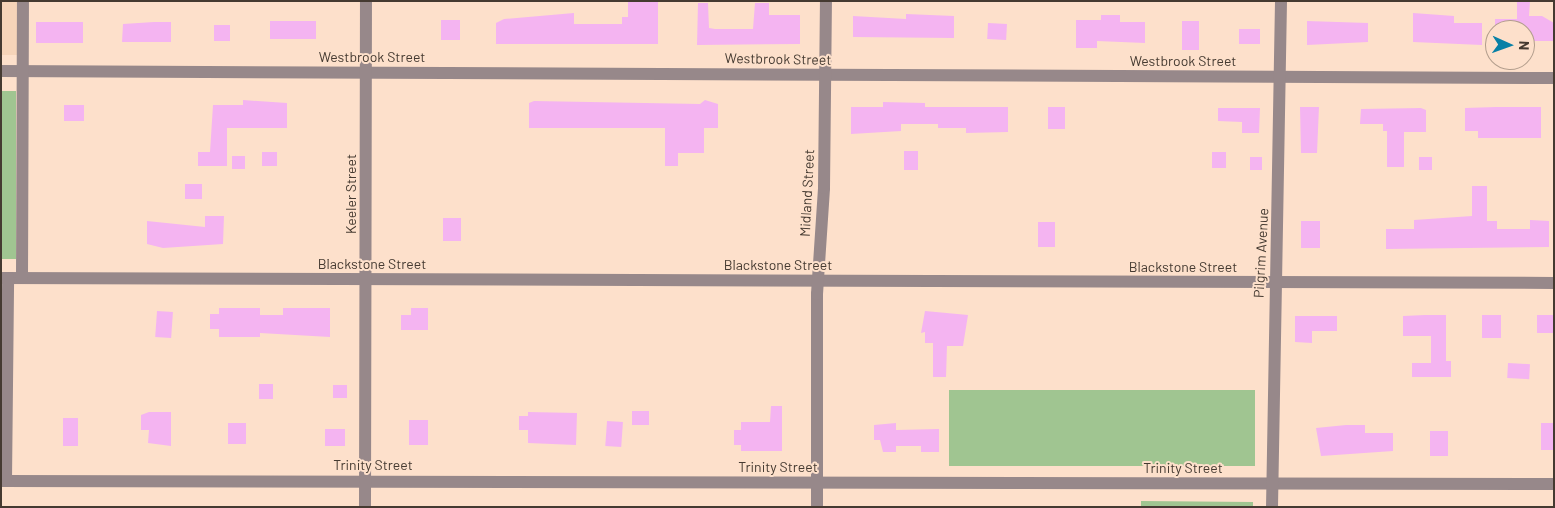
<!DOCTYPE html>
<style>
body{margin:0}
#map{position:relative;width:1555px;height:508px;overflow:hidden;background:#fde0cb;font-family:Barlow,sans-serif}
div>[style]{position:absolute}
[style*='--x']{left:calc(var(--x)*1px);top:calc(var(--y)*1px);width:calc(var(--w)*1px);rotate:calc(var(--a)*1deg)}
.built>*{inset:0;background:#f6d4b9;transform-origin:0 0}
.green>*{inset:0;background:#a0c591;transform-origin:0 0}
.building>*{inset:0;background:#f4b4f1;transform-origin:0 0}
.minor>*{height:12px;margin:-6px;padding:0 6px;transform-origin:6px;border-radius:6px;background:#97888a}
span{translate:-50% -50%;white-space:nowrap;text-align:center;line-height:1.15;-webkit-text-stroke:4px #fde0cb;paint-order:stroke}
.street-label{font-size:14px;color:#453a31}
.frame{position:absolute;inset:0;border:2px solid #453a31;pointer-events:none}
.north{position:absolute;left:1485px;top:20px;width:50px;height:50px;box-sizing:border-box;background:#fde0cb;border:1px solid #b39e8d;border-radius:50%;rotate:92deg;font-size:14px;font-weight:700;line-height:20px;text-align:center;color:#453a31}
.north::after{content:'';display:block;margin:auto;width:18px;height:22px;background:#0980a6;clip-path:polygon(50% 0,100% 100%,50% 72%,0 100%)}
</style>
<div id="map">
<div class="built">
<div style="left:1px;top:1px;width:16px;height:54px"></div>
</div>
<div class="green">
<div style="left:1px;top:91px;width:15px;height:168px"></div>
<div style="left:949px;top:390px;width:306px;height:76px"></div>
<div style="clip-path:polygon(1141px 501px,1253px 502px,1253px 507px,1141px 507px)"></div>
</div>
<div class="building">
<div style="clip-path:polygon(628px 1px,658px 1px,658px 44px,496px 44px,496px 23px,504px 19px,574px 13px,574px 24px,622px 24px,622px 17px,628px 17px)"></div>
<div style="clip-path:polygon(1517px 1px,1530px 1px,1529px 16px,1542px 16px,1554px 23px,1554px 41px,1525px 41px,1525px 30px,1495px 30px,1495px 19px,1517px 19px)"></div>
<div style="clip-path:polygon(698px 3px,708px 3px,709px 28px,715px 29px,753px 29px,755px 3px,769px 3px,769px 15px,800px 15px,800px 44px,697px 45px)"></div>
<div style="clip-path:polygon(1413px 13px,1454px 16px,1454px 23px,1482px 23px,1482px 45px,1413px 42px)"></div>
<div style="clip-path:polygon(906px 14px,954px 16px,954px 38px,853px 37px,853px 16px,906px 19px)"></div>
<div style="clip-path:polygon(1101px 15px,1120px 15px,1120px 22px,1145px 22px,1145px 43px,1097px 41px,1097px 48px,1076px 48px,1076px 20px,1101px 20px)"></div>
<div style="left:441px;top:20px;width:19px;height:20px"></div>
<div style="left:316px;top:21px;width:18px;height:46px;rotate:90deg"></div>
<div style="left:1182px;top:21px;width:17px;height:29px"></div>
<div style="clip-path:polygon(1307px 21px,1368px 23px,1368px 42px,1307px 45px)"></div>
<div style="left:36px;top:22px;width:47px;height:21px"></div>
<div style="clip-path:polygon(154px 22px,171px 22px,171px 42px,122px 42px,123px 24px)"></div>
<div style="left:988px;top:23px;width:19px;height:16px;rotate:3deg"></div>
<div style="left:214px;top:25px;width:16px;height:16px"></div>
<div style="left:1239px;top:29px;width:21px;height:15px"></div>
<div style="clip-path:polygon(243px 100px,287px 103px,287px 128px,227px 128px,227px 166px,198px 166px,198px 152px,210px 152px,213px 105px,243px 105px)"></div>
<div style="clip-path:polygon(705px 100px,718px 104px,718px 128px,704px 128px,704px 153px,678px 153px,678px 166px,665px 166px,665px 128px,529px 128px,529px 103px,534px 101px,700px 104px)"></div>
<div style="clip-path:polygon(883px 102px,925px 103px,925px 107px,1008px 107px,1008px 132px,966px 133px,966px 128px,938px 128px,938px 124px,901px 124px,901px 131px,851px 134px,851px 107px,883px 107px)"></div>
<div style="left:64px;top:105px;width:20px;height:16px"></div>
<div style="left:1048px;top:107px;width:17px;height:22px"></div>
<div style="clip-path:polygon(1300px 107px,1319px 107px,1317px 153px,1301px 153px)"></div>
<div style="clip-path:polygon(1496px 107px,1541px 107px,1541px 138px,1478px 138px,1478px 131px,1465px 131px,1465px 108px)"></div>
<div style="clip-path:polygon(1218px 108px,1260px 108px,1259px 133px,1242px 133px,1242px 122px,1218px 121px)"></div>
<div style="clip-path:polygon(1421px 108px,1426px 110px,1426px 132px,1404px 132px,1404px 167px,1387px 167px,1387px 131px,1383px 131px,1383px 124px,1360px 124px,1361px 109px)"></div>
<div style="left:904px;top:151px;width:14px;height:19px"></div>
<div style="left:262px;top:152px;width:15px;height:14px"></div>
<div style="left:1212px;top:152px;width:14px;height:16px"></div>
<div style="left:232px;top:156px;width:13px;height:13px"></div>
<div style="left:1250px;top:157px;width:12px;height:13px"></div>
<div style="left:1419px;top:157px;width:13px;height:13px"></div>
<div style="left:185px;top:184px;width:17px;height:15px"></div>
<div style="clip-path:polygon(1472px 186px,1487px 186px,1487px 221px,1497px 221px,1497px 229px,1530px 229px,1530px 220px,1549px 221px,1549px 247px,1386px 249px,1386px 229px,1414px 229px,1414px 220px,1472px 216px)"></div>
<div style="clip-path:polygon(205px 216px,224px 216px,223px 244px,163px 248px,147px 244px,147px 221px,205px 227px)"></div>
<div style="left:443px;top:218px;width:18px;height:23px"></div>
<div style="left:1301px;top:221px;width:19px;height:27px"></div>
<div style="left:1038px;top:222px;width:17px;height:25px"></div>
<div style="clip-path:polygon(219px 308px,260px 308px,260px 315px,283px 315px,283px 308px,330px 308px,330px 337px,260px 333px,260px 337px,219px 337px,219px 329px,210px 329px,210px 314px,219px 314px)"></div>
<div style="clip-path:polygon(411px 308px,428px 308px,428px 330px,401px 330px,401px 315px,411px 315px)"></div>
<div style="left:157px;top:311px;width:16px;height:26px;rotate:4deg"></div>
<div style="clip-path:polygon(925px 311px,968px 315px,963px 346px,947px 346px,946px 377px,933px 377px,933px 343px,925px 343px,925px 332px,921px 333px)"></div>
<div style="clip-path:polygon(1425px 315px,1446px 315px,1446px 361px,1451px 361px,1451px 377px,1412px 377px,1412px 363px,1431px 363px,1431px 336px,1403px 336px,1403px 316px)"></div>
<div style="left:1482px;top:315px;width:19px;height:23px"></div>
<div style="left:1537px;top:315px;width:17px;height:18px"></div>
<div style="clip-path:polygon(1295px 316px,1337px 316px,1337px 331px,1312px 331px,1312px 343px,1295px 342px)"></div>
<div style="left:1508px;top:363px;width:22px;height:15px;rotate:3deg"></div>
<div style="left:259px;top:384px;width:14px;height:15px"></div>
<div style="left:333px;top:385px;width:14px;height:13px"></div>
<div style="clip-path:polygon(771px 406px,782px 406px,782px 451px,741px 451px,741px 445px,734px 445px,734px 430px,741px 430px,741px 422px,770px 422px)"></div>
<div style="left:632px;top:411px;width:17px;height:14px"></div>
<div style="clip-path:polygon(149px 412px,171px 412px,171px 446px,148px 443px,149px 430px,141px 430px,141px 415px)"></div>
<div style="clip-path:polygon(528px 412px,577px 413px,576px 445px,528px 443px,528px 430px,519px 430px,519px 416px,528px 416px)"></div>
<div style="left:63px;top:418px;width:15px;height:28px"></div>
<div style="left:409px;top:420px;width:19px;height:25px"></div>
<div style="left:607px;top:421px;width:16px;height:25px;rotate:4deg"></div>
<div style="left:228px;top:423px;width:18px;height:21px"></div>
<div style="clip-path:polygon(896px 423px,896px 430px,939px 429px,939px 452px,921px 452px,921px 446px,896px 446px,896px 452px,883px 452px,880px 440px,874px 440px,874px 425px)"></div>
<div style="left:1541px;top:423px;width:13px;height:27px"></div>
<div style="clip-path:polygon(1346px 425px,1365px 425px,1365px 433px,1393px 433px,1393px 451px,1321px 456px,1316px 428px)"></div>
<div style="left:325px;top:429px;width:20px;height:17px"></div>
<div style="left:1430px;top:431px;width:18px;height:25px"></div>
</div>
<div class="minor">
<div style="--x:1;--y:71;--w:1553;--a:0.26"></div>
<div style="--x:1;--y:278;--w:1553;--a:0.18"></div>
<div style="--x:22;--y:278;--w:277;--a:-89.8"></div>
<div style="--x:1;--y:481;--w:1553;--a:0.11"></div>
<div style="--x:6;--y:481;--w:203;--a:-89.4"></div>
<div style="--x:365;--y:507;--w:506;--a:-89.89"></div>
<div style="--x:817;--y:507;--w:213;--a:-90"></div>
<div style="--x:817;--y:294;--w:106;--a:-86.2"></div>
<div style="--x:824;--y:188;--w:187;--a:-89.4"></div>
<div style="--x:1272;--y:507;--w:506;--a:-88.98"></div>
</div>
<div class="street-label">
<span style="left:372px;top:57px">Westbrook Street</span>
<span style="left:778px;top:59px;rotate:1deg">Westbrook Street</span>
<span style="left:1183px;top:61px">Westbrook Street</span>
<span style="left:807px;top:193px;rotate:-87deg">Midland Street</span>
<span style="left:351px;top:194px;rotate:-90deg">Keeler Street</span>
<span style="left:1261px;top:253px;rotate:-87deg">Pilgrim Avenue</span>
<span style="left:372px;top:264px">Blackstone Street</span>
<span style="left:778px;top:265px">Blackstone Street</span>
<span style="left:1183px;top:267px">Blackstone Street</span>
<span style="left:373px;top:465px">Trinity Street</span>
<span style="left:778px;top:467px">Trinity Street</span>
<span style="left:1183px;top:468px">Trinity Street</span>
</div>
<div class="frame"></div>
<div class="north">N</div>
</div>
